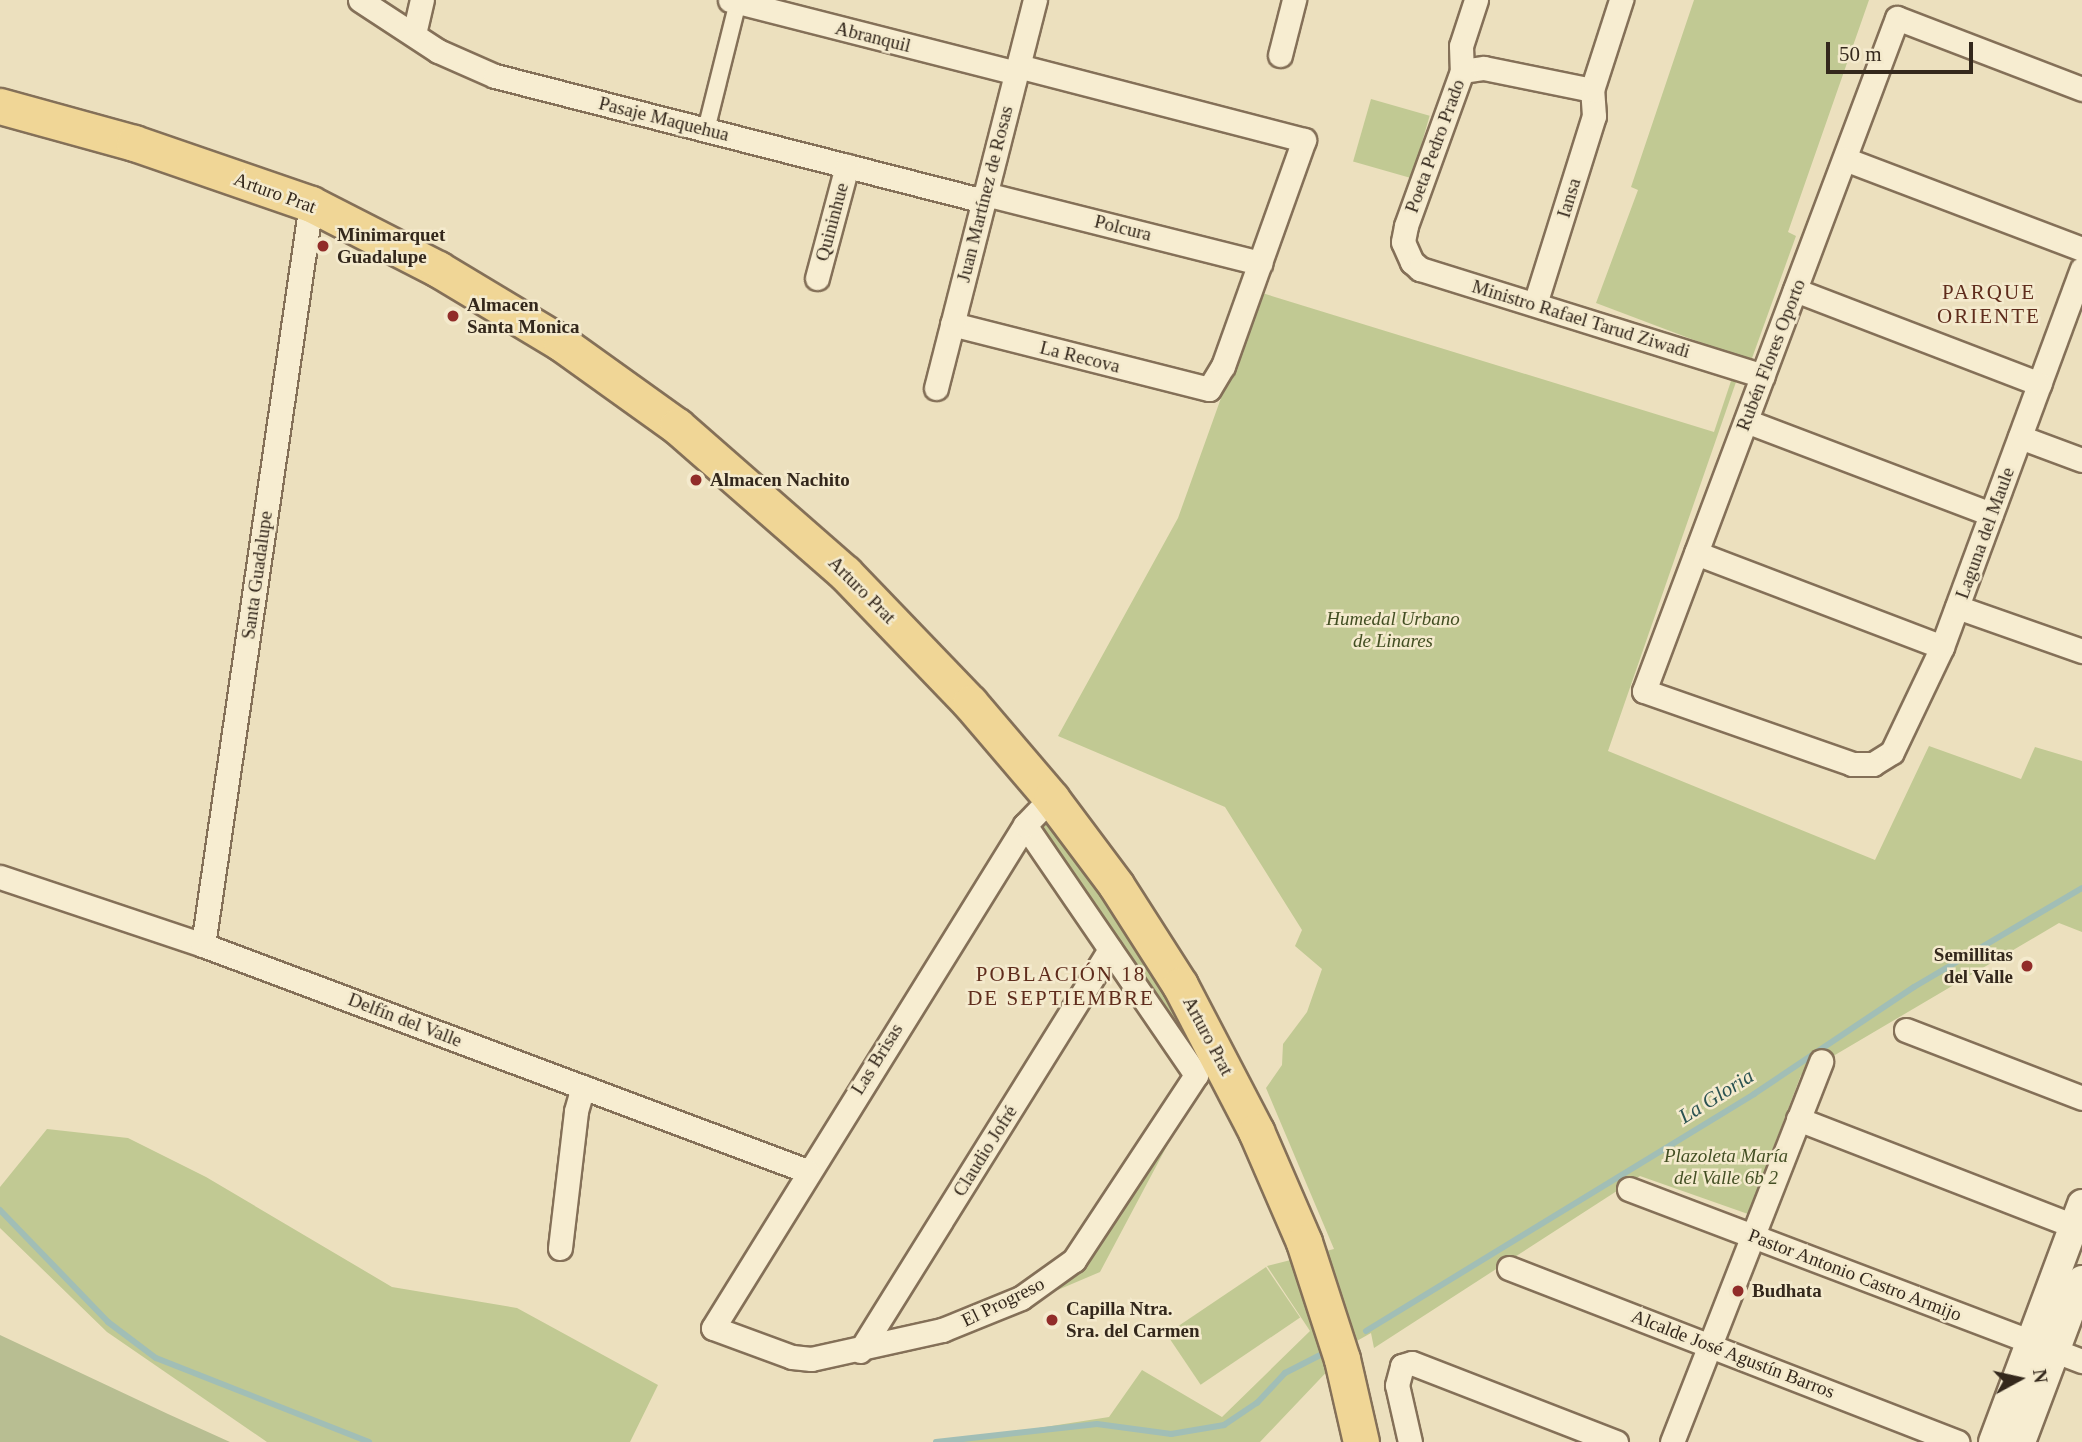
<!DOCTYPE html>
<meta charset="utf-8">
<style>
body{margin:0}
#map{position:relative;width:2082px;height:1442px;overflow:hidden;background:#ece0be;font-family:Georgia,serif}
div>[style]{position:absolute}
[style*='--x']{left:calc(var(--x)*1px);top:calc(var(--y)*1px);width:calc(var(--w)*1px);rotate:calc(var(--a)*1deg)}
.green>*{inset:0;background:#c1c993;transform-origin:0 0}
.cemetery>*{inset:0;background:#b8be92}
.stream>*{height:6px;margin:-3px;padding:0 3px;transform-origin:3px;border-radius:3px;background:#a1beb6}
.roads{filter:drop-shadow(2px 0 #847058) drop-shadow(-2px 0 #847058) drop-shadow(0 2px #847058) drop-shadow(0 -2px #847058)}
.pedestrian>*{height:16px;margin:-8px;padding:0 8px;transform-origin:8px;border-radius:8px;background:#f7edd1}
.minor>*{height:23px;margin:-11.5px;padding:0 11.5px;transform-origin:11.5px;border-radius:11.5px;background:#f7edd1}
.tertiary>*{height:28px;margin:-14px;padding:0 14px;transform-origin:14px;border-radius:14px;background:#f7edd1}
.primary>*{height:35px;margin:-17.5px;padding:0 17.5px;transform-origin:17.5px;border-radius:17.5px;background:#f0d696}
.dots>*{width:19px;height:19px;translate:-50% -50%;box-sizing:border-box;border:4px solid #f4eacd;border-radius:50%}
span{translate:-50% -50%;white-space:nowrap;text-align:center;line-height:1.15;-webkit-text-stroke:5px #f4eacd;paint-order:stroke}
.street-label{font-size:19px;color:#34281c}
.poi-label{font-size:19px;color:#34281c;font-weight:700}
.left{translate:0 -50%;text-align:left}
.right{translate:-100% -50%;text-align:right}
.park-label{font-size:19px;color:#434f23;font-style:italic}
.neighbourhood-label{font-size:21px;color:#5f2c1c;letter-spacing:2px}
.water-label{font-size:21px;color:#2b5352;font-style:italic}
.north{position:absolute;left:1984px;top:1344px;width:70px;height:70px;-webkit-text-stroke:5px #f4eacd;paint-order:stroke;rotate:82deg;font-size:19px;font-weight:700;line-height:28px;text-align:center;color:#34281c}
.north::after{content:'';display:block;margin:auto;width:24px;height:32px;background:#34281c;clip-path:polygon(50% 0,100% 100%,50% 72%,0 100%)}
.scale{position:absolute;left:1826px;top:42px;width:147px;height:32px;box-sizing:border-box;border:4px solid #34281c;border-top:0;padding-left:9px;font-size:21px;line-height:24px;white-space:nowrap;color:#34281c;-webkit-text-stroke:5px #f4eacd;paint-order:stroke}
</style>
<div id="map">
<div class="green">
<div style="clip-path:polygon(1694px 0,1869px 0,1788px 232px,1796px 236px,1751px 361px,1744px 359px,1608px 751px,1875px 860px,1929px 746px,2021px 779px,2035px 747px,2082px 761px,2082px 932px,2059px 923px,1801px 1075px,1748px 1214px,1640px 1176px,1374px 1348px,1371px 1333px,1355px 1342px,1260px 1442px,950px 1442px,1109px 1417px,1142px 1370px,1222px 1417px,1310px 1331px,1267px 1266px,1334px 1249px,1266px 1088px,1282px 1065px,1283px 1044px,1307px 1012px,1322px 969px,1295px 946px,1302px 930px,1225px 807px,1058px 736px,1178px 518px,1259px 292px,1714px 432px,1739px 357px,1596px 303px,1638px 190px,1631px 187px)"></div>
<div style="left:1371px;top:99px;width:61px;height:65px;rotate:16deg"></div>
<div style="clip-path:polygon(1045px 819px,1144px 951px,1206px 1059px,1198px 1062px,1036px 829px)"></div>
<div style="clip-path:polygon(1194px 1095px,1100px 1272px,980px 1323px,1043px 1290px)"></div>
<div style="clip-path:polygon(47px 1129px,128px 1138px,206px 1177px,392px 1287px,517px 1308px,658px 1385px,630px 1442px,267px 1442px,107px 1332px,0 1228px,0 1187px)"></div>
<div style="left:1266px;top:1267px;width:61px;height:120px;rotate:56deg"></div>
</div>
<div class="cemetery">
<div style="clip-path:polygon(0 1335px,168px 1414px,230px 1442px,0 1442px)"></div>
</div>
<div class="stream">
<div style="--x:0;--y:1210;--w:156;--a:46"></div>
<div style="--x:108;--y:1322;--w:60;--a:36.9"></div>
<div style="--x:156;--y:1358;--w:229;--a:21.5"></div>
<div style="--x:1366;--y:1331;--w:455;--a:-31.4"></div>
<div style="--x:1754;--y:1094;--w:192;--a:-33.8"></div>
<div style="--x:1914;--y:987;--w:195;--a:-30.5"></div>
<div style="--x:936;--y:1442;--w:162;--a:-6.4"></div>
<div style="--x:1097;--y:1424;--w:75;--a:7.7"></div>
<div style="--x:1171;--y:1434;--w:54;--a:-9.6"></div>
<div style="--x:1224;--y:1425;--w:40;--a:-34"></div>
<div style="--x:1257;--y:1403;--w:41;--a:-47"></div>
<div style="--x:1285;--y:1373;--w:44;--a:-27.1"></div>
</div>
<div class="roads">
<div class="pedestrian">
<div style="--x:706;--y:130;--w:132;--a:-76"></div>
</div>
<div class="minor">
<div style="--x:360;--y:0;--w:93;--a:33.2"></div>
<div style="--x:438;--y:51;--w:62;--a:23.7"></div>
<div style="--x:495;--y:76;--w:505;--a:14.34"></div>
<div style="--x:730;--y:0;--w:295;--a:14.3"></div>
<div style="--x:1476;--y:0;--w:48;--a:108.1"></div>
<div style="--x:1461;--y:46;--w:25;--a:88"></div>
<div style="--x:1462;--y:71;--w:165;--a:109.9"></div>
<div style="--x:1406;--y:226;--w:16;--a:101"></div>
<div style="--x:1403;--y:242;--w:22;--a:66"></div>
<div style="--x:1412;--y:262;--w:11;--a:41"></div>
<div style="--x:1420;--y:269;--w:359;--a:17.3"></div>
<div style="--x:414;--y:34;--w:35;--a:-77"></div>
<div style="--x:1280;--y:55;--w:57;--a:-75.7"></div>
<div style="--x:1462;--y:71;--w:22;--a:-8"></div>
<div style="--x:1484;--y:68;--w:110;--a:11.5"></div>
<div style="--x:2082;--y:89;--w:198;--a:-159"></div>
<div style="--x:1897;--y:18;--w:719;--a:110.6"></div>
<div style="--x:1644;--y:691;--w:220;--a:19.3"></div>
<div style="--x:1852;--y:764;--w:21;--a:0"></div>
<div style="--x:1873;--y:764;--w:22;--a:-32"></div>
<div style="--x:1892;--y:752;--w:116;--a:-64.5"></div>
<div style="--x:1942;--y:647;--w:403;--a:-69.7"></div>
<div style="--x:1845;--y:159;--w:254;--a:20.8"></div>
<div style="--x:985;--y:194;--w:284;--a:14.1"></div>
<div style="--x:817;--y:278;--w:116;--a:-75"></div>
<div style="--x:1795;--y:290;--w:262;--a:21"></div>
<div style="--x:1535;--y:304;--w:197;--a:-72.6"></div>
<div style="--x:1594;--y:116;--w:26;--a:-94"></div>
<div style="--x:1592;--y:90;--w:95;--a:-72.1"></div>
<div style="--x:952;--y:324;--w:265;--a:14.2"></div>
<div style="--x:1209;--y:389;--w:27;--a:-59"></div>
<div style="--x:1223;--y:366;--w:240;--a:-70.3"></div>
<div style="--x:1304;--y:140;--w:295;--a:-165.5"></div>
<div style="--x:936;--y:388;--w:400;--a:-75.7"></div>
<div style="--x:1746;--y:421;--w:262;--a:20.8"></div>
<div style="--x:2020;--y:437;--w:66;--a:20.4"></div>
<div style="--x:1696;--y:553;--w:263;--a:20.9"></div>
<div style="--x:1957;--y:607;--w:133;--a:19.4"></div>
<div style="--x:1025;--y:825;--w:303;--a:55.6"></div>
<div style="--x:1196;--y:1075;--w:222;--a:123.4"></div>
<div style="--x:1074;--y:1260;--w:65;--a:144.4"></div>
<div style="--x:1021;--y:1298;--w:85;--a:157.9"></div>
<div style="--x:942;--y:1330;--w:134;--a:167.5"></div>
<div style="--x:811;--y:1359;--w:19;--a:-174"></div>
<div style="--x:792;--y:1357;--w:84;--a:-159.8"></div>
<div style="--x:713;--y:1328;--w:592;--a:-58.19"></div>
<div style="--x:1025;--y:825;--w:37;--a:-46"></div>
<div style="--x:0;--y:877;--w:214;--a:18.5"></div>
<div style="--x:203;--y:945;--w:645;--a:20.51"></div>
<div style="--x:203;--y:945;--w:749;--a:-81.71"></div>
<div style="--x:1906;--y:1030;--w:189;--a:21.1"></div>
<div style="--x:1798;--y:1119;--w:305;--a:21.2"></div>
<div style="--x:1629;--y:1189;--w:485;--a:20.8"></div>
<div style="--x:560;--y:1248;--w:138;--a:-83.3"></div>
<div style="--x:576;--y:1111;--w:25;--a:-74"></div>
<div style="--x:1509;--y:1268;--w:481;--a:21.2"></div>
<div style="--x:860;--y:1351;--w:473;--a:-58.1"></div>
<div style="--x:1410;--y:1442;--w:58;--a:-102.8"></div>
<div style="--x:1397;--y:1385;--w:20;--a:-75"></div>
<div style="--x:1402;--y:1366;--w:10;--a:-17"></div>
<div style="--x:1412;--y:1363;--w:219;--a:21.2"></div>
<div style="--x:1672;--y:1442;--w:409;--a:-68.6"></div>
</div>
<div class="tertiary">
<div style="--x:1993;--y:1442;--w:254;--a:-69.5"></div>
<div style="--x:2021;--y:1442;--w:173;--a:-69.4"></div>
</div>
<div class="primary">
<div style="--x:0;--y:106;--w:139;--a:15.4"></div>
<div style="--x:134;--y:143;--w:187;--a:19"></div>
<div style="--x:311;--y:204;--w:143;--a:27.1"></div>
<div style="--x:438;--y:269;--w:144;--a:31"></div>
<div style="--x:561;--y:343;--w:143;--a:35.6"></div>
<div style="--x:677;--y:426;--w:223;--a:41.2"></div>
<div style="--x:845;--y:573;--w:180;--a:46.1"></div>
<div style="--x:970;--y:703;--w:125;--a:49.5"></div>
<div style="--x:1051;--y:798;--w:109;--a:53.2"></div>
<div style="--x:1116;--y:885;--w:119;--a:57.4"></div>
<div style="--x:1180;--y:985;--w:165;--a:62.5"></div>
<div style="--x:1256;--y:1131;--w:121;--a:66.6"></div>
<div style="--x:1304;--y:1242;--w:123;--a:72"></div>
<div style="--x:1342;--y:1359;--w:85;--a:77.1"></div>
</div>
</div>
<div class="dots">
<div style="left:323px;top:246px;background:#912c29"></div>
<div style="left:453px;top:316px;background:#912c29"></div>
<div style="left:696px;top:480px;background:#912c29"></div>
<div style="left:2027px;top:966px;background:#912c29"></div>
<div style="left:1738px;top:1291px;background:#912c29"></div>
<div style="left:1052px;top:1320px;background:#912c29"></div>
</div>
<div class="street-label">
<span style="left:873px;top:37px;rotate:14deg">Abranquil</span>
<span style="left:664px;top:119px;rotate:14deg">Pasaje Maquehua</span>
<span style="left:1435px;top:146px;rotate:-70deg">Poeta Pedro Prado</span>
<span style="left:275px;top:193px;rotate:20deg">Arturo Prat</span>
<span style="left:985px;top:194px;rotate:-76deg">Juan Martínez de Rosas</span>
<span style="left:1569px;top:198px;rotate:-73deg">Iansa</span>
<span style="left:832px;top:222px;rotate:-75deg">Quininhue</span>
<span style="left:1123px;top:228px;rotate:14deg">Polcura</span>
<span style="left:1581px;top:319px;rotate:17deg">Ministro Rafael Tarud Ziwadi</span>
<span style="left:1771px;top:355px;rotate:-69deg">Rubén Flores Oporto</span>
<span style="left:1080px;top:357px;rotate:14deg">La Recova</span>
<span style="left:1985px;top:533px;rotate:-70deg">Laguna del Maule</span>
<span style="left:257px;top:575px;rotate:-82deg">Santa Guadalupe</span>
<span style="left:862px;top:590px;rotate:45deg">Arturo Prat</span>
<span style="left:405px;top:1020px;rotate:21deg">Delfín del Valle</span>
<span style="left:1208px;top:1036px;rotate:62deg">Arturo Prat</span>
<span style="left:877px;top:1059px;rotate:-58deg">Las Brisas</span>
<span style="left:985px;top:1151px;rotate:-58deg">Claudio Jofré</span>
<span style="left:1855px;top:1275px;rotate:21deg">Pastor Antonio Castro Armijo</span>
<span style="left:1003px;top:1302px;rotate:-26deg">El Progreso</span>
<span style="left:1733px;top:1354px;rotate:21deg">Alcalde José Agustín Barros</span>
</div>
<div class="poi-label">
<span class="left" style="left:337px;top:246px">Minimarquet<br>Guadalupe</span>
<span class="left" style="left:467px;top:316px">Almacen<br>Santa Monica</span>
<span class="left" style="left:710px;top:480px">Almacen Nachito</span>
<span class="right" style="left:2013px;top:966px">Semillitas<br>del Valle</span>
<span class="left" style="left:1752px;top:1291px">Budhata</span>
<span class="left" style="left:1066px;top:1320px">Capilla Ntra.<br>Sra. del Carmen</span>
</div>
<div class="park-label">
<span style="left:1393px;top:630px">Humedal Urbano<br>de Linares</span>
<span style="left:1726px;top:1167px">Plazoleta María<br>del Valle 6b 2</span>
</div>
<div class="neighbourhood-label">
<span style="left:1989px;top:304px">PARQUE<br>ORIENTE</span>
<span style="left:1061px;top:986px">POBLACIÓN 18<br>DE SEPTIEMBRE</span>
</div>
<div class="water-label">
<span style="left:1716px;top:1096px;rotate:-32deg">La Gloria</span>
</div>
<div class="north">N</div>
<div class="scale">50 m</div>
</div>
